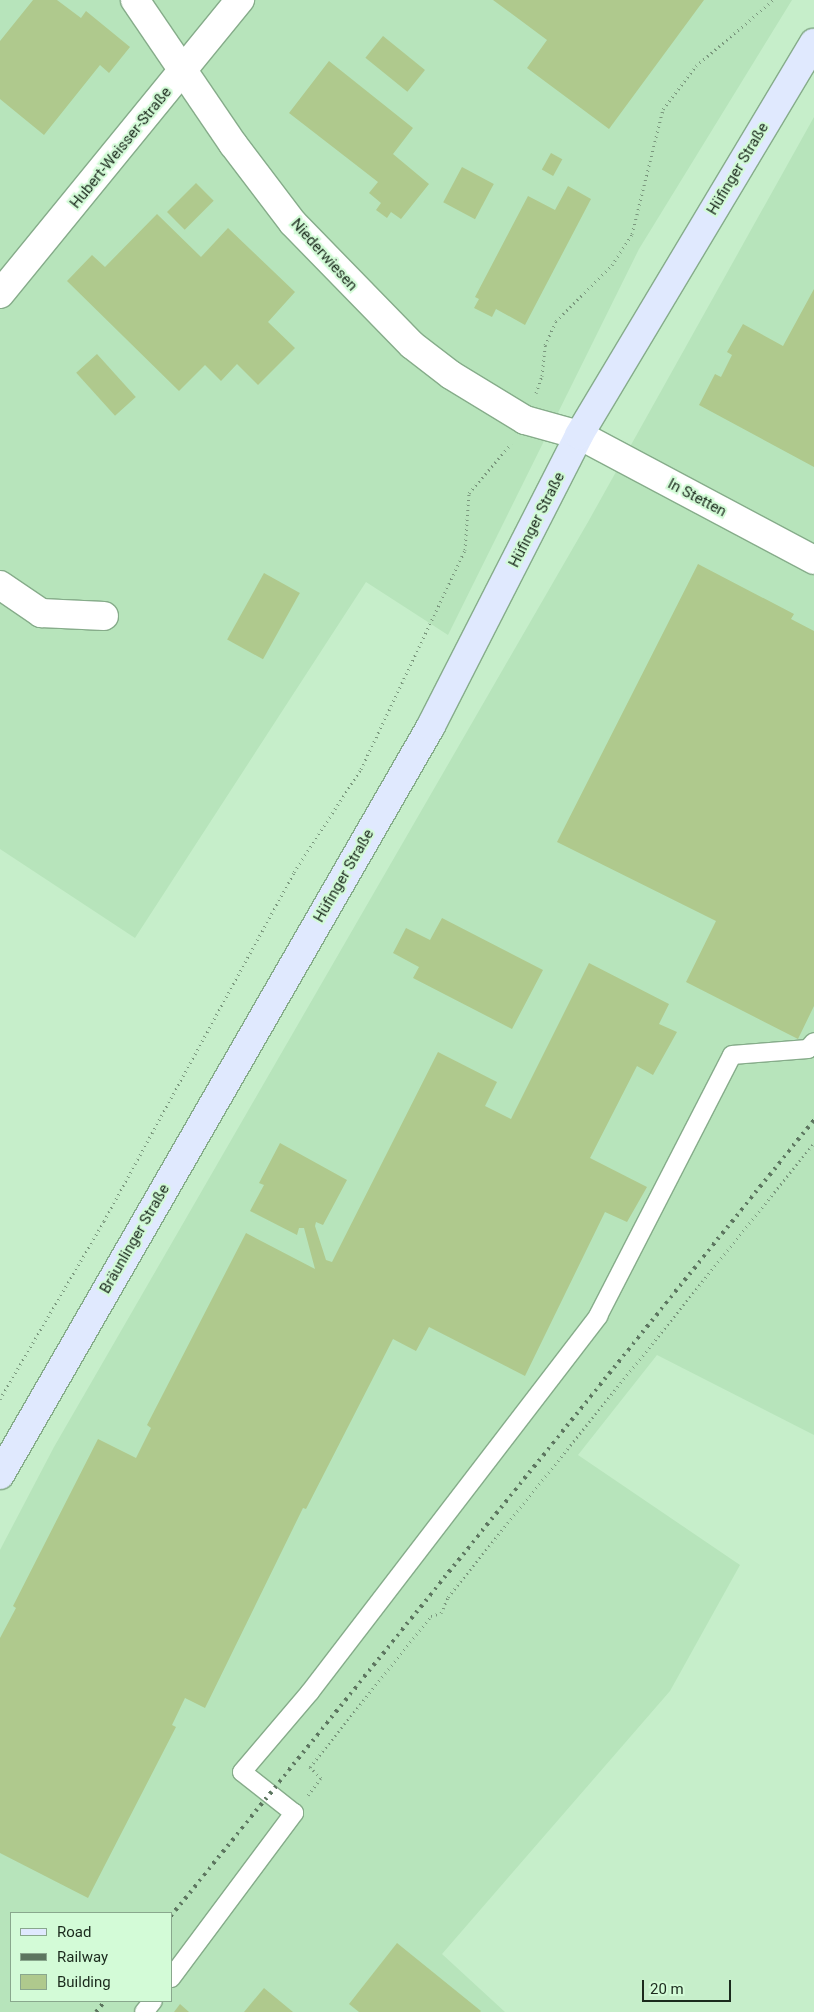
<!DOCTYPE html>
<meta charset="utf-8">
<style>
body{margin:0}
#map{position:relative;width:814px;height:2012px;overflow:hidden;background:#c6eeca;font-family:Roboto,sans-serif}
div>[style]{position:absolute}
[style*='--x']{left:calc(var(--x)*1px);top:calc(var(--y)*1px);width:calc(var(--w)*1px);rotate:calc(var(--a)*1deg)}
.built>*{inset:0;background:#b7e4bb}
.building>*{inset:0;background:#afc98d;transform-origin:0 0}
.path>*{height:3px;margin-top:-1.5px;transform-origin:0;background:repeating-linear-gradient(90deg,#7b987e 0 1px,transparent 0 5px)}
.roads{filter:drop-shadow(1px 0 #86ac8a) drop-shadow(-1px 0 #86ac8a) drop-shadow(0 1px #86ac8a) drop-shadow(0 -1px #86ac8a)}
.lane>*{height:18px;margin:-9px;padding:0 9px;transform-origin:9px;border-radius:9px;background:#fff}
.street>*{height:28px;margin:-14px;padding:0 14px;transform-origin:14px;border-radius:14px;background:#fff}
.secondary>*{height:28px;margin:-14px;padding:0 14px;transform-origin:14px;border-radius:14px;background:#e0e9fe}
.rail>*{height:4px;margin-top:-2px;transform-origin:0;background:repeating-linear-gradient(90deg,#5c755f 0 2.5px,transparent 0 7.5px)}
span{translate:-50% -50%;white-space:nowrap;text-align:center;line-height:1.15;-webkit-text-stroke:4.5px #d3fbd7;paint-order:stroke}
.street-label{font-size:15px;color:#1b2a1d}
.legend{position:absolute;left:10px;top:1912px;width:162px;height:90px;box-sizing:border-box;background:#d3fbd7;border:1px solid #89a78d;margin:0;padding:6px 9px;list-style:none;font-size:15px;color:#1b2a1d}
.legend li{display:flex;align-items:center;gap:10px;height:25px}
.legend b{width:25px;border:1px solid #89a78d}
.scale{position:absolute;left:642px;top:1980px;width:89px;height:22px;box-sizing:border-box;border:2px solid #1b2a1d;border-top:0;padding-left:6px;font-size:15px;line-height:18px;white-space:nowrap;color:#1b2a1d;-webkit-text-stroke:4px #d3fbd7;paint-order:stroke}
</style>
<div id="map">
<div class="built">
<div style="clip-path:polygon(0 0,792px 0,639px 249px,448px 635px,366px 582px,135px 938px,0 849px)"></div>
<div style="clip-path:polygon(evenodd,814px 117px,814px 1435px,657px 1355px,578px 1455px,740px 1565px,670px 1691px,442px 1954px,505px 2012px,0 2012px,0 1550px,54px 1447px,588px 522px,814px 117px,11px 1913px,171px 1913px,171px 2001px,11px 2001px,11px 1913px)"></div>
</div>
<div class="building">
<div style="clip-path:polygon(33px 0,57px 0,81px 18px,86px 11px,130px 47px,109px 73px,100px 65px,44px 135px,0 99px,0 41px)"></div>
<div style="clip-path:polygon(493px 0,704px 0,609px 129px,527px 68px,547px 40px)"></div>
<div style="left:383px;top:36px;width:54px;height:28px;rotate:39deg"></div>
<div style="clip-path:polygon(329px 61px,413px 128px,393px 154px,429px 184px,401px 219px,391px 212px,387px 218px,376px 210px,381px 203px,369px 193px,378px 182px,289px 113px)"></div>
<div style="left:551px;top:153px;width:13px;height:19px;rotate:29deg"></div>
<div style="left:462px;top:167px;width:36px;height:40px;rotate:28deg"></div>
<div style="left:196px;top:183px;width:25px;height:41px;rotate:45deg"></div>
<div style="clip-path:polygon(568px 186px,591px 199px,525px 325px,496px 309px,492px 317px,474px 308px,479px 299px,475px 297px,528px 196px,555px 210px)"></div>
<div style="clip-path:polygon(157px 214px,201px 257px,228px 228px,295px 292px,268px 322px,295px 348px,258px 385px,237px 364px,221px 381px,205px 365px,179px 391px,67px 281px,92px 255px,105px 267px)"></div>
<div style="clip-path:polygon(814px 289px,814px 467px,699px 405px,715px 374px,721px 377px,732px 355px,727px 352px,743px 324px,783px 346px)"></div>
<div style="left:97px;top:354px;width:58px;height:28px;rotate:48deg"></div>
<div style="clip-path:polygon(698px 564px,794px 614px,791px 619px,814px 631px,814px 1006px,798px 1039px,686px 982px,716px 921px,557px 842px)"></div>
<div style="left:264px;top:573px;width:41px;height:76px;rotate:29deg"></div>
<div style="clip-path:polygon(442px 918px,543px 970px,512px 1029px,413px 978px,419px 967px,393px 953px,406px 928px,430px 940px)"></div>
<div style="clip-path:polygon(589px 963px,669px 1004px,659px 1024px,677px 1032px,653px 1075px,637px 1066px,590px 1158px,647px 1187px,627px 1222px,605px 1212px,525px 1376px,429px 1327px,416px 1351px,393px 1339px,306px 1509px,303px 1508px,205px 1708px,185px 1698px,172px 1725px,176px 1727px,88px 1898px,0 1853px,0 1638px,16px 1608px,13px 1606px,98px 1439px,136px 1458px,151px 1428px,147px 1425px,246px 1233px,315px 1269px,304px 1228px,299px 1228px,297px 1235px,250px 1211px,264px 1185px,259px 1183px,280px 1143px,347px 1180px,323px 1225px,316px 1222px,315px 1226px,326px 1260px,332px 1262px,438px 1052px,497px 1082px,485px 1106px,511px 1119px)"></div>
<div style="clip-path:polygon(397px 1943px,481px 2011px,480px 2012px,359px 2012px,349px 2004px)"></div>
<div style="clip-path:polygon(264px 1988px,293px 2012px,244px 2012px)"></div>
<div style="clip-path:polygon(180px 2004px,189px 2012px,174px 2012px)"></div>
</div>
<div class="path">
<div style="--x:536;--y:393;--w:18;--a:-71"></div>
<div style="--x:542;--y:376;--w:31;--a:-84"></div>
<div style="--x:545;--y:345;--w:26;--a:-65"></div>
<div style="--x:556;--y:321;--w:79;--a:-45"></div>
<div style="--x:612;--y:265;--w:37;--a:-57"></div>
<div style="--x:632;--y:234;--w:129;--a:-76.1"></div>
<div style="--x:663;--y:109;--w:54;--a:-52.5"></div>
<div style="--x:696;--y:66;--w:101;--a:-40.6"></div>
<div style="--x:0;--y:1399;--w:206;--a:-59.7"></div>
<div style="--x:104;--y:1221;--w:397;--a:-61.4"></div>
<div style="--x:294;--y:872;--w:123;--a:-57"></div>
<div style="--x:361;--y:769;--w:242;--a:-64.6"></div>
<div style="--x:465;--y:550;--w:57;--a:-86"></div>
<div style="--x:469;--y:493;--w:65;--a:-49.4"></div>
<div style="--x:308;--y:1795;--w:21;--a:-53"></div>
<div style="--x:321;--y:1778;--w:16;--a:-135"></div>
<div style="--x:310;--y:1767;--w:193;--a:-51.3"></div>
<div style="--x:431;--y:1616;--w:10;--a:-17"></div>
<div style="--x:441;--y:1613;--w:17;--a:-66"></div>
<div style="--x:448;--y:1597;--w:583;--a:-51.13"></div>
</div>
<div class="roads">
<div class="lane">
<div style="--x:171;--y:1978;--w:206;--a:-53.3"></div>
<div style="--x:294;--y:1813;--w:66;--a:-141.7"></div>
<div style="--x:242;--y:1772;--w:105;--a:-49.6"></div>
<div style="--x:310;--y:1692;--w:474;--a:-52.5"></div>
<div style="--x:598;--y:1316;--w:293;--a:-62.8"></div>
<div style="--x:732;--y:1055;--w:76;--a:-4.5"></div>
<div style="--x:808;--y:1049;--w:9;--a:-49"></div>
<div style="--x:144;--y:2012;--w:14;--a:-51"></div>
</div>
<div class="street">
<div style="--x:135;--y:0;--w:174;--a:55.8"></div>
<div style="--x:233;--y:144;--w:99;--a:52.8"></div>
<div style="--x:293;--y:223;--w:170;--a:45.7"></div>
<div style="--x:412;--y:345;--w:49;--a:37.6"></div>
<div style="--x:451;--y:375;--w:87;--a:31.3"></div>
<div style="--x:525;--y:420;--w:56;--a:15.5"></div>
<div style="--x:579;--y:435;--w:266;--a:28"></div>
<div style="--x:0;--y:294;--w:380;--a:-50.8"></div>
<div style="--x:0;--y:585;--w:50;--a:34.3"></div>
<div style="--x:41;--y:613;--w:63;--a:2.7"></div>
</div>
<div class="secondary">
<div style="--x:0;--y:1475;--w:864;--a:-60.08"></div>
<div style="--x:431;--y:726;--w:326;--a:-63"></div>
<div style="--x:579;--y:435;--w:457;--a:-59.1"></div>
</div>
</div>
<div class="rail">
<div style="--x:171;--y:1916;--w:1023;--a:-51.07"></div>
<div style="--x:96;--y:2012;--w:14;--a:-51"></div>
</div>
<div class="street-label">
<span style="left:121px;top:148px;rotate:-51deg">Hubert-Weisser-Straße</span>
<span style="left:738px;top:169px;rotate:-59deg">Hüfinger Straße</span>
<span style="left:324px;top:255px;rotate:48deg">Niederwiesen</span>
<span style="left:697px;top:498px;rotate:28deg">In Stetten</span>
<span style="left:537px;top:520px;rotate:-63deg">Hüfinger Straße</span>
<span style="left:344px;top:876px;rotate:-60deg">Hüfinger Straße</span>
<span style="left:135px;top:1239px;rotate:-60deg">Bräunlinger Straße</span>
</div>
<ul class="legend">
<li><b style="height:6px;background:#e0e9fe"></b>Road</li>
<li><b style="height:6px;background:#5c755f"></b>Railway</li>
<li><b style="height:14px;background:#afc98d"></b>Building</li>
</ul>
<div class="scale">20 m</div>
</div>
